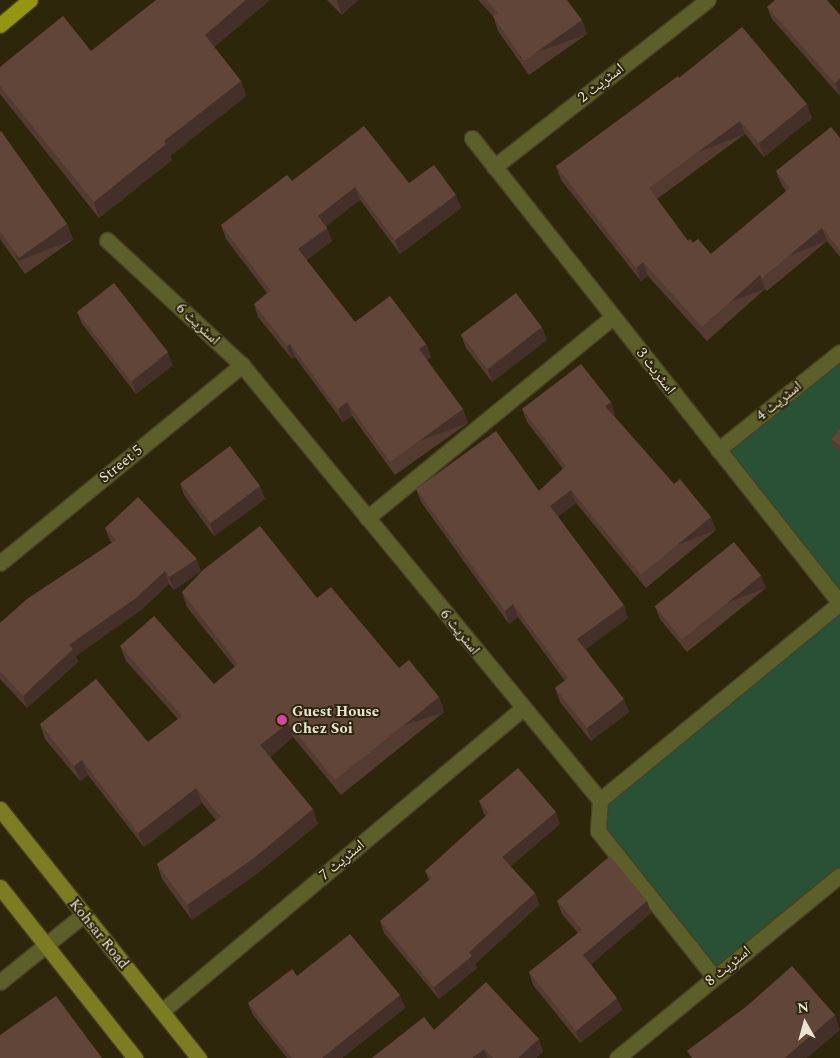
<!DOCTYPE html>
<meta charset="utf-8">
<style>
body{margin:0}
#map{position:relative;width:840px;height:1058px;overflow:hidden;background:#2e260b;font-family:Spectral,"Noto Naskh Arabic",serif}
div>[style]{position:absolute}
[style*='--x']{left:calc(var(--x)*1px);top:calc(var(--y)*1px);width:calc(var(--w)*1px);rotate:calc(var(--a)*1deg)}
.green>*{inset:0;background:#285136}
.roads{filter:drop-shadow(1px 0 #484127) drop-shadow(-1px 0 #484127) drop-shadow(0 1px #484127) drop-shadow(0 -1px #484127)}
.street>*{height:15px;margin:-7.5px;padding:0 7.5px;transform-origin:7.5px;border-radius:7.5px;background:#5d5f2b}
.secondary>*{height:15px;margin:-7.5px;padding:0 7.5px;transform-origin:7.5px;border-radius:7.5px;background:#7c7d23}
.primary>*{height:15px;margin:-7.5px;padding:0 7.5px;transform-origin:7.5px;border-radius:7.5px;background:#949511}
.wall>*{inset:0;background:#533b31}
.shaded-wall>*{inset:0;background:#443028;transform-origin:0 0}
.building>*{inset:0;background:#614539;transform-origin:0 0}
.dots>*{width:14px;height:14px;translate:-50% -50%;box-sizing:border-box;border:2px solid #2e260b;border-radius:50%}
span{translate:-50% -50%;white-space:nowrap;text-align:center;line-height:1.15;-webkit-text-stroke:4px #2e260b;paint-order:stroke}
.street-label{font-size:15px;color:#e9e5d5}
.poi-label{font-size:15px;color:#e9e5d5;font-weight:700}
.left{translate:0 -50%;text-align:left}
.north{position:absolute;left:780px;top:998px;width:50px;height:50px;-webkit-text-stroke:4px #2e260b;paint-order:stroke;rotate:353deg;font-size:14px;font-weight:700;line-height:20px;text-align:center;color:#e9e5d5}
.north::after{content:'';display:block;margin:auto;width:18px;height:22px;background:#e9e5d5;clip-path:polygon(50% 0,100% 100%,50% 72%,0 100%)}
</style>
<div id="map">
<div class="green">
<div style="clip-path:polygon(840px 352px,840px 875px,714px 977px,598px 831px,600px 800px,839px 603px,718px 450px)"></div>
</div>
<div class="roads">
<div class="street">
<div style="--x:472;--y:138;--w:593;--a:51.64"></div>
<div style="--x:840;--y:603;--w:310;--a:140.6"></div>
<div style="--x:494;--y:167;--w:271;--a:-38"></div>
<div style="--x:107;--y:240;--w:184;--a:42.8"></div>
<div style="--x:242;--y:365;--w:563;--a:50.55"></div>
<div style="--x:718;--y:450;--w:156;--a:-38.8"></div>
<div style="--x:367;--y:518;--w:318;--a:-39.3"></div>
<div style="--x:0;--y:563;--w:313;--a:-39.3"></div>
<div style="--x:600;--y:800;--w:31;--a:94"></div>
<div style="--x:598;--y:831;--w:186;--a:51.5"></div>
<div style="--x:0;--y:982;--w:107;--a:-38.9"></div>
<div style="--x:162;--y:1011;--w:470;--a:-40"></div>
<div style="--x:617;--y:1058;--w:288;--a:-39.4"></div>
</div>
<div class="secondary">
<div style="--x:0;--y:809;--w:319;--a:51.4"></div>
<div style="--x:0;--y:887;--w:218;--a:51.7"></div>
</div>
<div class="primary">
<div style="--x:0;--y:25;--w:39;--a:-40"></div>
</div>
</div>
<div class="wall">
<div style="clip-path:polygon(270px 0,214px 47px,241px 81px,246px 96px,170px 156px,172px 160px,99px 218px,0 94px,0 67px,91px 51px)"></div>
<div style="clip-path:polygon(327px 0,358px 0,342px 15px)"></div>
<div style="clip-path:polygon(478px 0,567px 0,587px 34px,529px 75px,498px 31px,493px 16px)"></div>
<div style="clip-path:polygon(827px 0,840px 96px,772px 19px,767px 7px)"></div>
<div style="clip-path:polygon(679px 78px,812px 118px,764px 157px,745px 134px,657px 199px,688px 241px,693px 243px,711px 254px,786px 191px,781px 184px,776px 171px,840px 138px,840px 257px,827px 241px,767px 291px,765px 289px,707px 341px,648px 276px,641px 281px,561px 180px,556px 166px)"></div>
<div style="clip-path:polygon(0 132px,67px 224px,73px 240px,25px 274px,0 239px)"></div>
<div style="clip-path:polygon(292px 181px,409px 183px,461px 208px,400px 254px,360px 200px,326px 226px,332px 241px,306px 260px,355px 322px,426px 344px,431px 357px,427px 360px,468px 423px,395px 475px,352px 416px,343px 422px,295px 357px,292px 359px,258px 317px,254px 304px,267px 293px,226px 239px,221px 225px)"></div>
<div style="clip-path:polygon(77px 312px,173px 365px,136px 394px,82px 324px)"></div>
<div style="clip-path:polygon(461px 335px,547px 340px,492px 382px,466px 348px)"></div>
<div style="clip-path:polygon(611px 402px,615px 415px,614px 416px,674px 484px,716px 530px,646px 588px,576px 503px,558px 516px,628px 618px,586px 649px,629px 712px,591px 741px,560px 702px,555px 688px,565px 681px,518px 617px,509px 624px,421px 502px,416px 489px,539px 491px,563px 469px,527px 422px,522px 409px)"></div>
<div style="clip-path:polygon(840px 429px,840px 452px,834px 447px,831px 439px)"></div>
<div style="clip-path:polygon(180px 483px,265px 499px,214px 536px,184px 495px)"></div>
<div style="clip-path:polygon(105px 528px,201px 571px,174px 590px,169px 584px,141px 610px,76px 656px,78px 662px,27px 708px,0 679px,0 623px,112px 543px,110px 541px)"></div>
<div style="clip-path:polygon(766px 588px,687px 652px,660px 619px,655px 606px)"></div>
<div style="clip-path:polygon(182px 592px,317px 598px,399px 668px,439px 697px,444px 712px,341px 795px,293px 737px,270px 757px,318px 824px,259px 872px,192px 920px,162px 879px,157px 864px,216px 820px,202px 803px,144px 847px,88px 775px,80px 781px,45px 739px,40px 724px,148px 742px,178px 719px,126px 661px,120px 646px,214px 684px,235px 667px,187px 607px)"></div>
<div style="clip-path:polygon(479px 801px,560px 824px,510px 866px,535px 893px,539px 905px,475px 964px,477px 968px,439px 999px,384px 933px,380px 921px,429px 880px,425px 871px,486px 816px,484px 814px)"></div>
<div style="clip-path:polygon(557px 901px,647px 901px,651px 913px,591px 964px,622px 1010px,580px 1043px,533px 985px,529px 972px,578px 933px,562px 914px)"></div>
<div style="clip-path:polygon(297px 976px,400px 995px,405px 1008px,342px 1058px,287px 1058px,253px 1015px,248px 1003px)"></div>
<div style="clip-path:polygon(434px 1030px,543px 1051px,536px 1058px,372px 1058px)"></div>
</div>
<div class="shaded-wall">
<div style="clip-path:polygon(246px 0,270px 0,210px 50px,205px 35px)"></div>
<div style="clip-path:polygon(338px 0,358px 0,342px 15px,337px 1px)"></div>
<div style="left:582px;top:20px;width:15px;height:71px;rotate:70deg"></div>
<div style="clip-path:polygon(840px 79px,840px 96px,835px 83px)"></div>
<div style="clip-path:polygon(241px 81px,246px 96px,170px 156px,172px 160px,99px 218px,94px 202px,164px 141px)"></div>
<div style="clip-path:polygon(807px 104px,812px 118px,764px 157px,759px 143px)"></div>
<div style="left:740px;top:121px;width:14px;height:113px;rotate:69deg"></div>
<div style="clip-path:polygon(355px 187px,360px 200px,323px 229px,318px 216px)"></div>
<div style="clip-path:polygon(456px 195px,461px 208px,400px 254px,395px 240px)"></div>
<div style="left:67px;top:224px;width:17px;height:59px;rotate:69deg"></div>
<div style="clip-path:polygon(327px 228px,332px 241px,303px 263px,298px 249px)"></div>
<div style="left:822px;top:228px;width:14px;height:78px;rotate:69deg"></div>
<div style="clip-path:polygon(643px 262px,648px 276px,641px 281px,636px 268px)"></div>
<div style="left:760px;top:275px;width:15px;height:78px;rotate:70deg"></div>
<div style="clip-path:polygon(542px 327px,547px 340px,492px 382px,488px 370px)"></div>
<div style="left:290px;top:344px;width:14px;height:4px;rotate:69deg"></div>
<div style="clip-path:polygon(426px 344px,431px 357px,424px 363px,419px 349px)"></div>
<div style="clip-path:polygon(168px 353px,173px 365px,136px 394px,132px 381px)"></div>
<div style="clip-path:polygon(347px 402px,352px 416px,343px 422px,338px 409px)"></div>
<div style="clip-path:polygon(611px 402px,615px 415px,610px 420px,605px 406px)"></div>
<div style="left:463px;top:409px;width:15px;height:90px;rotate:70deg"></div>
<div style="clip-path:polygon(260px 486px,265px 499px,214px 536px,210px 523px)"></div>
<div style="clip-path:polygon(571px 490px,576px 503px,555px 519px,550px 506px)"></div>
<div style="left:711px;top:517px;width:14px;height:91px;rotate:69deg"></div>
<div style="clip-path:polygon(197px 559px,201px 571px,174px 590px,169px 577px)"></div>
<div style="clip-path:polygon(165px 571px,169px 584px,141px 610px,76px 656px,78px 662px,27px 708px,23px 696px,69px 645px)"></div>
<div style="left:761px;top:575px;width:14px;height:102px;rotate:69deg"></div>
<div style="clip-path:polygon(513px 604px,518px 617px,509px 624px,505px 611px)"></div>
<div style="clip-path:polygon(624px 605px,628px 618px,582px 652px,577px 639px)"></div>
<div style="left:439px;top:697px;width:16px;height:133px;rotate:72deg"></div>
<div style="clip-path:polygon(624px 699px,629px 712px,591px 741px,587px 728px)"></div>
<div style="clip-path:polygon(288px 723px,293px 737px,266px 760px,260px 745px)"></div>
<div style="clip-path:polygon(82px 760px,88px 775px,80px 781px,74px 766px)"></div>
<div style="clip-path:polygon(196px 788px,202px 803px,144px 847px,138px 833px)"></div>
<div style="clip-path:polygon(313px 809px,318px 824px,259px 872px,192px 920px,187px 905px)"></div>
<div style="clip-path:polygon(556px 812px,560px 824px,507px 870px,502px 857px)"></div>
<div style="clip-path:polygon(535px 893px,539px 905px,475px 964px,477px 968px,439px 999px,434px 987px,469px 952px)"></div>
<div style="clip-path:polygon(647px 901px,651px 913px,588px 967px,583px 955px)"></div>
<div style="clip-path:polygon(400px 995px,405px 1008px,342px 1058px,322px 1058px)"></div>
<div style="clip-path:polygon(617px 998px,622px 1010px,580px 1043px,576px 1031px)"></div>
<div style="clip-path:polygon(835px 1015px,840px 1030px,807px 1058px,785px 1058px)"></div>
<div style="clip-path:polygon(539px 1039px,543px 1051px,536px 1058px,518px 1058px)"></div>
<div style="clip-path:polygon(484px 1049px,487px 1058px,472px 1058px)"></div>
</div>
<div class="building">
<div style="clip-path:polygon(156px 0,246px 0,205px 35px,241px 81px,164px 141px,166px 144px,94px 202px,0 86px,0 67px,63px 16px,91px 51px)"></div>
<div style="clip-path:polygon(486px 0,567px 0,582px 20px,524px 61px,493px 16px,498px 13px)"></div>
<div style="clip-path:polygon(775px 0,827px 0,840px 15px,840px 79px,835px 83px,767px 7px)"></div>
<div style="clip-path:polygon(742px 27px,807px 104px,759px 143px,740px 121px,649px 188px,688px 241px,690px 239px,693px 243px,698px 239px,711px 254px,790px 188px,776px 171px,831px 127px,840px 138px,840px 250px,822px 228px,762px 278px,760px 275px,702px 327px,643px 262px,636px 268px,556px 166px,678px 76px,679px 78px)"></div>
<div style="clip-path:polygon(364px 126px,409px 183px,434px 165px,456px 195px,395px 240px,355px 187px,318px 216px,327px 228px,298px 249px,355px 322px,390px 296px,426px 344px,419px 349px,463px 409px,390px 462px,347px 402px,338px 409px,290px 344px,287px 346px,254px 304px,271px 291px,221px 225px,287px 175px,292px 181px)"></div>
<div style="clip-path:polygon(1px 131px,67px 224px,19px 258px,0 231px,0 132px)"></div>
<div style="left:114px;top:283px;width:88px;height:47px;rotate:52deg"></div>
<div style="left:516px;top:293px;width:43px;height:69px;rotate:53deg"></div>
<div style="clip-path:polygon(581px 364px,611px 402px,605px 406px,674px 484px,680px 479px,711px 517px,641px 575px,571px 490px,550px 506px,624px 605px,577px 639px,624px 699px,587px 728px,555px 688px,568px 678px,513px 604px,505px 611px,416px 489px,496px 431px,539px 491px,566px 466px,522px 409px)"></div>
<div style="clip-path:polygon(840px 429px,840px 446px,831px 439px)"></div>
<div style="left:230px;top:446px;width:50px;height:62px;rotate:53deg"></div>
<div style="clip-path:polygon(138px 497px,197px 559px,169px 577px,165px 571px,136px 598px,69px 645px,73px 649px,23px 696px,0 671px,0 623px,27px 599px,116px 540px,105px 528px)"></div>
<div style="clip-path:polygon(260px 526px,317px 598px,331px 587px,399px 668px,409px 660px,439px 697px,335px 780px,288px 723px,260px 745px,313px 809px,254px 858px,187px 905px,157px 864px,221px 817px,196px 788px,138px 833px,82px 760px,74px 766px,40px 724px,96px 679px,148px 742px,182px 716px,120px 646px,154px 616px,214px 684px,238px 664px,182px 592px,203px 570px)"></div>
<div style="left:734px;top:542px;width:43px;height:102px;rotate:51deg"></div>
<div style="clip-path:polygon(518px 768px,556px 812px,502px 857px,535px 893px,469px 952px,472px 956px,434px 987px,380px 921px,432px 878px,425px 871px,489px 813px,479px 801px)"></div>
<div style="clip-path:polygon(610px 856px,647px 901px,583px 955px,617px 998px,576px 1031px,529px 972px,582px 930px,557px 901px)"></div>
<div style="clip-path:polygon(350px 934px,400px 995px,322px 1058px,292px 1058px,248px 1003px,292px 969px,297px 976px)"></div>
<div style="clip-path:polygon(792px 966px,835px 1015px,785px 1058px,692px 1058px,687px 1051px,747px 1006px)"></div>
<div style="clip-path:polygon(486px 982px,539px 1039px,518px 1058px,493px 1058px,484px 1049px,472px 1058px,372px 1058px,424px 1017px,434px 1030px)"></div>
<div style="clip-path:polygon(56px 996px,102px 1058px,0 1058px,0 1035px)"></div>
</div>
<div class="dots">
<div style="left:282px;top:720px;background:#d1479c"></div>
</div>
<div class="street-label">
<span style="left:601px;top:83px;rotate:-38deg">اسٹریٹ 2</span>
<span style="left:198px;top:324px;rotate:43deg">اسٹریٹ 6</span>
<span style="left:656px;top:371px;rotate:52deg">اسٹریٹ 3</span>
<span style="left:779px;top:401px;rotate:-39deg">اسٹریٹ 4</span>
<span style="left:121px;top:464px;rotate:-39deg">Street 5</span>
<span style="left:460px;top:632px;rotate:51deg">اسٹریٹ 6</span>
<span style="left:342px;top:860px;rotate:-40deg">اسٹریٹ 7</span>
<span style="left:99px;top:934px;rotate:51deg">Kohsar Road</span>
<span style="left:728px;top:966px;rotate:-39deg">اسٹریٹ 8</span>
</div>
<div class="poi-label">
<span class="left" style="left:292px;top:720px">Guest House<br>Chez Soi</span>
</div>
<div class="north">N</div>
</div>
